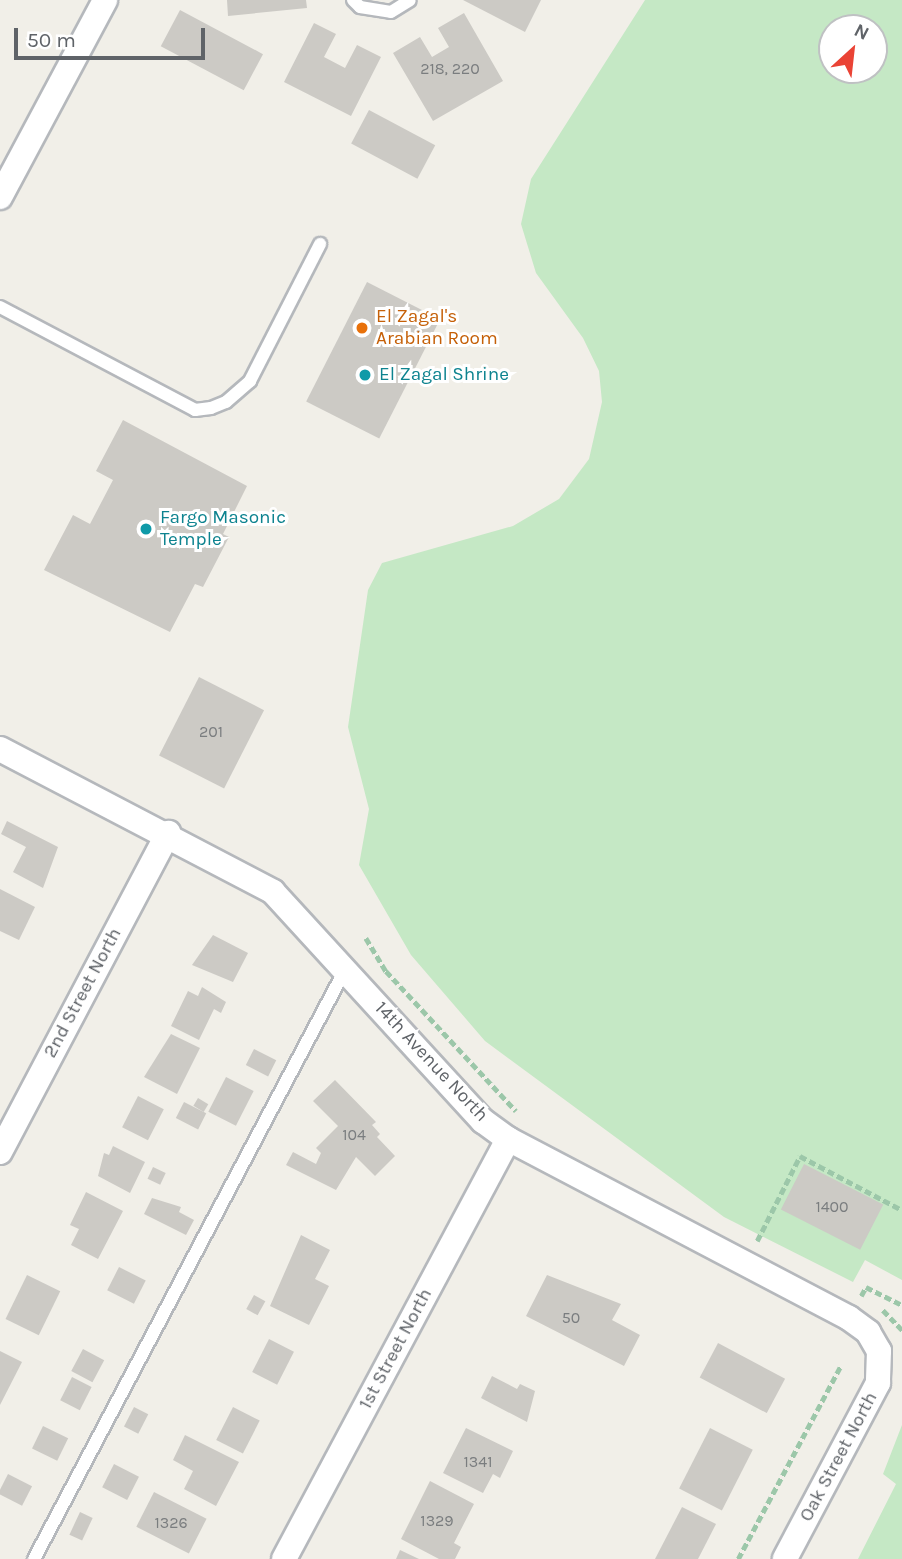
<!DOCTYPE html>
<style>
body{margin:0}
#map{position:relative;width:902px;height:1559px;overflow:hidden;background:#f1efe8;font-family:Karla,sans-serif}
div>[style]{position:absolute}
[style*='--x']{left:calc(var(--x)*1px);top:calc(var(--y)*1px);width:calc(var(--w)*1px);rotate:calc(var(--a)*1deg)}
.green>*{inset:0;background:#c5e8c5}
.building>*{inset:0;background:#cccac5;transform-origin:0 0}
.path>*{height:4.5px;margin-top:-2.25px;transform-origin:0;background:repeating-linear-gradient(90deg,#9cc7a9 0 7px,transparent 0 10.5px)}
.roads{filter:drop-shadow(2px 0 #b5b8bc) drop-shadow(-2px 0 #b5b8bc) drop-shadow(0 2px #b5b8bc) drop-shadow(0 -2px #b5b8bc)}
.lane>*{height:12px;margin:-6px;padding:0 6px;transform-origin:6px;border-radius:6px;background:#fff}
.street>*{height:24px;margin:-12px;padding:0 12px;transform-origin:12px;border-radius:12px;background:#fff}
.dots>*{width:19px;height:19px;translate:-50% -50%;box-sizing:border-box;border:4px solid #fff;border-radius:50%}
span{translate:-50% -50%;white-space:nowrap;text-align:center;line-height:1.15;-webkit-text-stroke:6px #fff;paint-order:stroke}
.number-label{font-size:16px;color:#7a7d7f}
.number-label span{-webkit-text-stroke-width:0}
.food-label{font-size:19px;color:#c56008}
.left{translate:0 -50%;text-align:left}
.culture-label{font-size:19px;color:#0d838f}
.street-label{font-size:19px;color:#5f6368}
.north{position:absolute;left:818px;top:14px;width:70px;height:70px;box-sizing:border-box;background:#fff;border:2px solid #bfc1c3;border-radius:50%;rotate:27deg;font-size:19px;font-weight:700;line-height:28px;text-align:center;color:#5f6368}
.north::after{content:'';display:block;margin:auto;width:24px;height:32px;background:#ea4335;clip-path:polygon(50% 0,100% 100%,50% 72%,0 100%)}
.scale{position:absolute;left:14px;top:28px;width:191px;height:32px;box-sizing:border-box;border:4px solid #5f6368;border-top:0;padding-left:9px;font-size:21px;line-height:24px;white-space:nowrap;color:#5f6368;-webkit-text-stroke:5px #fff;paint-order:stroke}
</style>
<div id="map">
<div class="green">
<div style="clip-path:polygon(evenodd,645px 0,902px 0,902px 1280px,865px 1260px,853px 1282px,724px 1217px,485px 1041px,411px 955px,359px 865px,369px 809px,348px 727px,368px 590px,382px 563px,513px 526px,559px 499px,589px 459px,602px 402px,599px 371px,583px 338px,536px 273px,521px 224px,531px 179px,645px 0,832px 28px,874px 28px,874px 70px,832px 70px,832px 28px)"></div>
<div style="clip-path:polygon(902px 1425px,902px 1559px,858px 1559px,896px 1484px,883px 1474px)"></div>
</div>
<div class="building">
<div style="clip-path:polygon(227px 0,306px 0,307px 8px,228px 16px)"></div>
<div style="clip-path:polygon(463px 0,541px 0,525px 32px)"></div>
<div style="left:180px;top:10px;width:94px;height:41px;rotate:28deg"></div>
<div style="clip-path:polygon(464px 13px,503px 81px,433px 121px,393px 53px,420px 37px,432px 57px,449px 47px,438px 28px)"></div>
<div style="clip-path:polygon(314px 23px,336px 34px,324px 57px,345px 68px,357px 45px,381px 57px,351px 116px,284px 82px)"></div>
<div style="left:369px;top:110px;width:75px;height:38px;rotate:28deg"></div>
<div style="left:367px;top:282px;width:82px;height:134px;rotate:27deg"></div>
<div style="clip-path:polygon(123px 420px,247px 486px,223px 534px,229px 537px,203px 587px,195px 584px,170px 632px,44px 570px,73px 515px,90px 524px,113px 480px,96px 471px)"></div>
<div style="left:199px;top:677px;width:73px;height:88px;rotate:27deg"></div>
<div style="clip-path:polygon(7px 821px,58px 847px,43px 888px,13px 872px,26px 847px,1px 834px)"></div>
<div style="clip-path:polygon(0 889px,35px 907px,19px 940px,0 931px)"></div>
<div style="clip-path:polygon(213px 935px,248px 953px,233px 982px,192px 965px)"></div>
<div style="clip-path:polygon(202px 987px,226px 1002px,221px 1013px,214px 1009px,199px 1040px,171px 1026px,188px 991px,198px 996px)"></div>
<div style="clip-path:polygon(171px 1034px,200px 1048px,177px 1094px,144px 1077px)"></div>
<div style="left:254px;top:1049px;width:25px;height:18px;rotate:27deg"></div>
<div style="left:226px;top:1077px;width:31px;height:39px;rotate:27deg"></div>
<div style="clip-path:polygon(335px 1080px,376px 1122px,372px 1125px,380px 1134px,377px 1137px,395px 1156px,375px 1176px,356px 1157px,336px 1190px,286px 1165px,293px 1152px,316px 1164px,321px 1153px,316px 1148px,338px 1126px,313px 1101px)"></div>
<div style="left:138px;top:1096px;width:29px;height:35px;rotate:27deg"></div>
<div style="left:198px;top:1098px;width:12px;height:9px;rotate:31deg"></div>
<div style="left:184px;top:1102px;width:25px;height:18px;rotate:27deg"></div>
<div style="clip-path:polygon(113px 1146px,145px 1162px,130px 1193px,98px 1176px,104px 1153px,109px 1155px)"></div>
<div style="left:804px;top:1164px;width:89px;height:51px;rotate:27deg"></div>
<div style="left:153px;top:1167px;width:14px;height:13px;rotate:25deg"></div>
<div style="clip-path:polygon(86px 1192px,123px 1211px,98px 1259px,71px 1245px,79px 1229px,70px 1225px)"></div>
<div style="clip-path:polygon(152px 1198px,181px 1207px,179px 1212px,194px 1220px,186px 1235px,144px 1214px)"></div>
<div style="clip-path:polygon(301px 1235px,330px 1250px,315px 1279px,329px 1286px,309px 1325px,270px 1306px)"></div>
<div style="left:119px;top:1267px;width:30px;height:26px;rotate:27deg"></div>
<div style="left:27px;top:1275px;width:37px;height:49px;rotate:26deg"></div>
<div style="clip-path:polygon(547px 1275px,621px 1304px,612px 1320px,640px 1335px,624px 1366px,526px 1316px)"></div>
<div style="left:254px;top:1295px;width:13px;height:16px;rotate:29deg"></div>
<div style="left:269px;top:1339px;width:28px;height:37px;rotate:27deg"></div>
<div style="left:718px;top:1343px;width:76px;height:39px;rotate:28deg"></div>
<div style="left:83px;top:1349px;width:24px;height:25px;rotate:28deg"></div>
<div style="clip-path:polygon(0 1351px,22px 1362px,0 1405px)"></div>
<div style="clip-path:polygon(492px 1376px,517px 1389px,520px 1384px,535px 1391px,527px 1422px,481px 1398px)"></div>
<div style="left:72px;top:1377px;width:22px;height:26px;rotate:27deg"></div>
<div style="left:134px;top:1407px;width:16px;height:22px;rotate:27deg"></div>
<div style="left:233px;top:1407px;width:30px;height:37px;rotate:27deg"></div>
<div style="left:43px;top:1426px;width:28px;height:25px;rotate:26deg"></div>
<div style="clip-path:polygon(466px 1428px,513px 1451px,500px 1478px,493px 1474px,483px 1493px,443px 1473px)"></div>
<div style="left:710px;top:1428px;width:48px;height:68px;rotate:27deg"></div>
<div style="clip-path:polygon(185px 1435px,239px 1462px,216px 1506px,184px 1489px,193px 1471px,173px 1460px)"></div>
<div style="left:114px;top:1464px;width:28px;height:26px;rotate:27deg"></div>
<div style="left:8px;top:1474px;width:27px;height:22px;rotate:27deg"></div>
<div style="clip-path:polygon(430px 1481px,474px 1504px,454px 1543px,461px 1547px,455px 1559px,439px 1559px,401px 1539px)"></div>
<div style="left:154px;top:1492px;width:59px;height:39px;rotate:27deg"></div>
<div style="clip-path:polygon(682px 1507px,716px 1524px,698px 1559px,655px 1559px)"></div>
<div style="left:80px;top:1512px;width:14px;height:25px;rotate:25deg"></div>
<div style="clip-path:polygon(400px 1550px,419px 1559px,396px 1559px)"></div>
</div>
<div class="path">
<div style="--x:366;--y:938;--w:39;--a:59"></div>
<div style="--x:386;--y:971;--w:191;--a:47.1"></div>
<div style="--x:757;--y:1241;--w:95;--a:-63.2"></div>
<div style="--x:800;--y:1156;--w:115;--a:27.9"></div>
<div style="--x:861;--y:1296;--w:10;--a:-61"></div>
<div style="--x:866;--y:1287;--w:40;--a:26.6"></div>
<div style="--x:883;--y:1310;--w:28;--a:46"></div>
<div style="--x:738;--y:1559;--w:220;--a:-62"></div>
</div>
<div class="roads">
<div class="lane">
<div style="--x:353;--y:0;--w:10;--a:45"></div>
<div style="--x:360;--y:7;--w:31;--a:9"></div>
<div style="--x:391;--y:12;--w:22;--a:-32"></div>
<div style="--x:0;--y:307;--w:221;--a:27.8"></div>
<div style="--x:195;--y:410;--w:16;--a:-7"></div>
<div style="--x:211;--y:408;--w:16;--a:-22"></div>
<div style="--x:226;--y:402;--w:32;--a:-41"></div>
<div style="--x:250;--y:381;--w:154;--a:-62.9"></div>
<div style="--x:34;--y:1559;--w:668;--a:-62.17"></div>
</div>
<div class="street">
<div style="--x:0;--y:197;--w:223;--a:-61.9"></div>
<div style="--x:0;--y:749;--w:308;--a:27.6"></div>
<div style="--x:273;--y:892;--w:311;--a:47.5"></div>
<div style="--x:483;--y:1121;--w:31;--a:36"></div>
<div style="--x:508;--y:1139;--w:385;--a:27.7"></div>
<div style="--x:849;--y:1318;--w:24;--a:36"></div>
<div style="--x:868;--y:1332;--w:22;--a:60"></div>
<div style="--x:879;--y:1351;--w:32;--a:92"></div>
<div style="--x:878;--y:1383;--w:199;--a:117.9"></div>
<div style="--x:0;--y:1152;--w:361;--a:-62.2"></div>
<div style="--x:284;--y:1559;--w:476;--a:-61.9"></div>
</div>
</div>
<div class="dots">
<div style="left:362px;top:328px;background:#e8710a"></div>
<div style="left:365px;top:375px;background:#0f9aa8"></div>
<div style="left:146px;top:529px;background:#0f9aa8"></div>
</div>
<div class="number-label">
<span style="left:450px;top:69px">218, 220</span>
<span style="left:211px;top:732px">201</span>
<span style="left:354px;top:1135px">104</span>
<span style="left:832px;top:1207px">1400</span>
<span style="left:571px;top:1318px">50</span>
<span style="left:478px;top:1462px">1341</span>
<span style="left:437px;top:1521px">1329</span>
<span style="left:171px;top:1523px">1326</span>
</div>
<div class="food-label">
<span class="left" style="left:376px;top:328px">El Zagal's<br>Arabian Room</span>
</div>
<div class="culture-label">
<span class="left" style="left:379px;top:375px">El Zagal Shrine</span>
<span class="left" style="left:160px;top:529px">Fargo Masonic<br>Temple</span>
</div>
<div class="street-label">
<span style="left:83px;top:993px;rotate:-62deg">2nd Street North</span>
<span style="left:431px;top:1062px;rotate:47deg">14th Avenue North</span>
<span style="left:396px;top:1349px;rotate:-62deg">1st Street North</span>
<span style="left:839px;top:1457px;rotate:-62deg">Oak Street North</span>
</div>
<div class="north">N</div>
<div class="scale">50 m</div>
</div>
